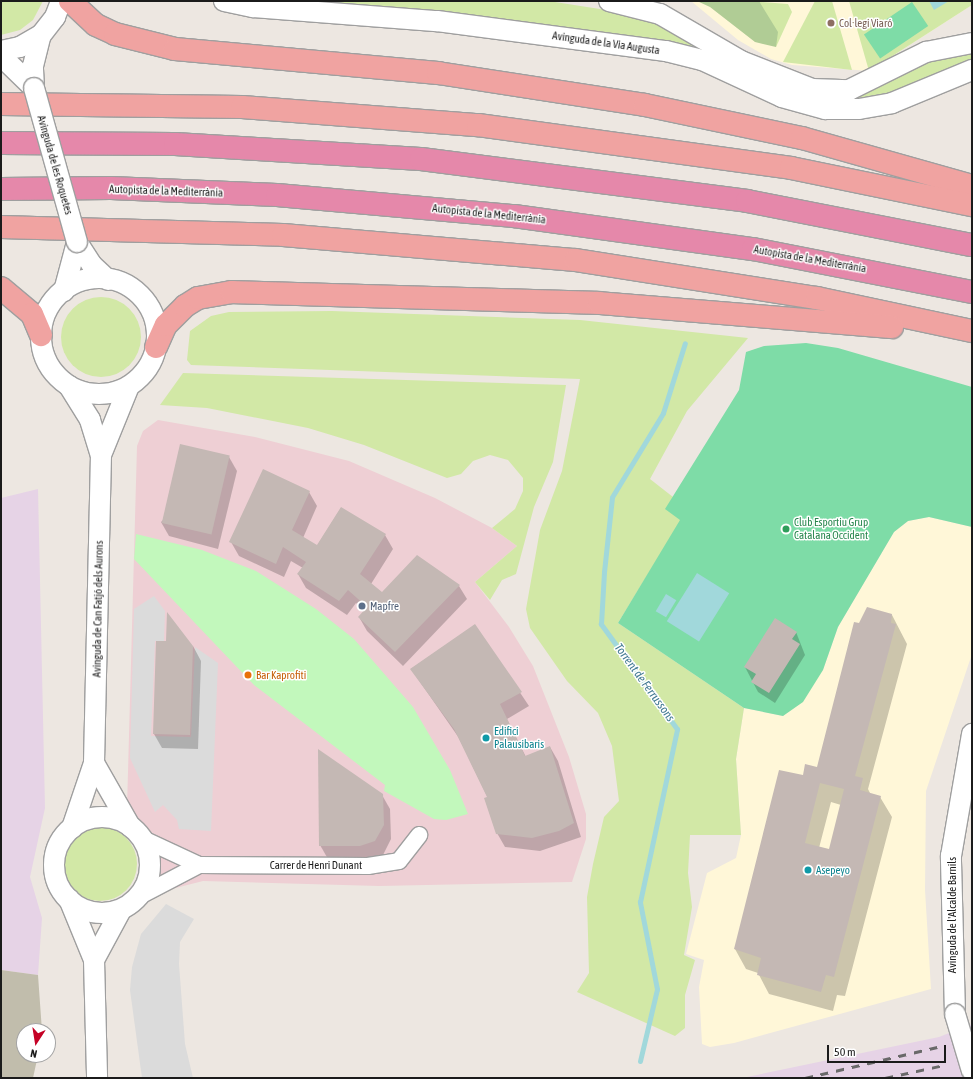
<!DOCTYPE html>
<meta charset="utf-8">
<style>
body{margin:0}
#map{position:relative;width:973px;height:1079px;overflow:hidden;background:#ede7e1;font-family:"Asap Condensed",sans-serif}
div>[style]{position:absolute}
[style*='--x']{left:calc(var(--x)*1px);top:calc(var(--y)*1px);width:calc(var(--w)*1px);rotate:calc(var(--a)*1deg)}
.commercial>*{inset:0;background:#eecfd4}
.industrial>*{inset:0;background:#e6d3e6}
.education>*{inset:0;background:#fff7d8}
.construction>*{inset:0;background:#c1bdac}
.grass>*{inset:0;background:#d2e8a6}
.round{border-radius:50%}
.forest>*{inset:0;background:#b0cc95}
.park>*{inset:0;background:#c2f8bc}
.pitch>*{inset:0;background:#7edca7;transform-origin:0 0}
.parking>*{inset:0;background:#dbdbdb}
.water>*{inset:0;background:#a1d8db;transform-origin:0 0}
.shadow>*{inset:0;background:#0003}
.stream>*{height:5px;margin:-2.5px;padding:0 2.5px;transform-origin:2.5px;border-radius:2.5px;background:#a1d8db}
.building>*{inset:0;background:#c4b8b4;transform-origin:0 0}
.roads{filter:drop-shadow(1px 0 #9f9f9f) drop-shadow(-1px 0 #9f9f9f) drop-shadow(0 1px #9f9f9f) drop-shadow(0 -1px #9f9f9f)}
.minor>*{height:16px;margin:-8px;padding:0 8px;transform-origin:8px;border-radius:8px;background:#fff}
.tertiary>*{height:20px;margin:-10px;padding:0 10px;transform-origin:10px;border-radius:10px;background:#fff}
.tertiary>.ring{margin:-10px;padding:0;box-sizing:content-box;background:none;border:20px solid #fff;border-radius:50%}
.trunk>*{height:22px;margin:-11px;padding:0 11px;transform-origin:11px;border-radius:11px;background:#f0a3a1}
.motorway>*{height:22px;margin:-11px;padding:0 11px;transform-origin:11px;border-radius:11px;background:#e588aa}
.rail>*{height:3px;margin-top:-1.5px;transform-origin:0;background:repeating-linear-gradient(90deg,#696969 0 8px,transparent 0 16px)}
.bridges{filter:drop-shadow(1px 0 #9f9f9f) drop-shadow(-1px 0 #9f9f9f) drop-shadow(0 1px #9f9f9f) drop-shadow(0 -1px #9f9f9f)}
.tertiary-bridge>*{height:20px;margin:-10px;padding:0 10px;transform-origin:10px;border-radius:10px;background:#fff}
.dots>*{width:11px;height:11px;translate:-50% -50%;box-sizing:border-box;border:2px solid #fff;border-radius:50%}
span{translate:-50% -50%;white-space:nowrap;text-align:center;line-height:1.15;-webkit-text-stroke:3px #fff;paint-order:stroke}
.education-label{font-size:11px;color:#785e54}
.left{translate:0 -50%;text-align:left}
.street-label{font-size:11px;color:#1b1b1b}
.leisure-label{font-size:11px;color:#27864d}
.service-label{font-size:11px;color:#4e5e75}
.food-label{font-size:11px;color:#c56008}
.culture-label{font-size:11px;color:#0d838f}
.water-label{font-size:12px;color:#417992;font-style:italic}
.frame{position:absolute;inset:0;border:2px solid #1b1b1b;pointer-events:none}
.north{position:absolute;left:16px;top:1023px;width:40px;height:40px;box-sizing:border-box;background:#fff;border:1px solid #a4a4a4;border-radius:50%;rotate:192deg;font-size:11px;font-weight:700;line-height:16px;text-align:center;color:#1b1b1b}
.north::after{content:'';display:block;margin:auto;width:14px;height:18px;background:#c50226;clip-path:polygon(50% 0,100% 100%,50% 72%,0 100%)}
.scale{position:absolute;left:827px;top:1045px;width:119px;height:18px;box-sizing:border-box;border:2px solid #1b1b1b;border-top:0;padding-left:5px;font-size:12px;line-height:14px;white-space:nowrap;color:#1b1b1b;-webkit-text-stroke:3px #fff;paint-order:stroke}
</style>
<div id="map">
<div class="commercial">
<div style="clip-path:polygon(158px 420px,255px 437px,349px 461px,435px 498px,492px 528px,517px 546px,475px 582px,509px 627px,533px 666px,569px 757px,586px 814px,586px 839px,572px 882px,379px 886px,203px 881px,160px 892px,160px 858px,127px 808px,137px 446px,143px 431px)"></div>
</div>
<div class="industrial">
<div style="clip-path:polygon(38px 489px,45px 808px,30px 877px,42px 918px,38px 975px,1px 970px,1px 498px)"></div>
<div style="clip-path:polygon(972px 1024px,972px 1076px,967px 1078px,742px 1078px,939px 1037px)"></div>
</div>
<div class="education">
<div style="clip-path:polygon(691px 1px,972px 1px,972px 5px,869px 71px,792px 65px,771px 59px,738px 40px)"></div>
<div style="clip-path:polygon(929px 517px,972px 527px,972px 654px,926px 791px,925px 890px,931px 989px,734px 1043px,710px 1047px,702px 1044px,699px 987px,704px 960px,686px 954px,707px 873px,736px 858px,741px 835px,736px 759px,744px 708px,783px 716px,823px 670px,838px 627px,894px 532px,908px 521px)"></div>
</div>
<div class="construction">
<div style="clip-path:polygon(1px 970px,38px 975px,42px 1031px,24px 1031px,24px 1055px,38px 1055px,33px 1078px,1px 1078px)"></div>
</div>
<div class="grass">
<div style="clip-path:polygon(1px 1px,43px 1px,33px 20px,20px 30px,1px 35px)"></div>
<div style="clip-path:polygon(293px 1px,555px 2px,651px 17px,716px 56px,652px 39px,555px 26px)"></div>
<div style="clip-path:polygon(748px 1px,788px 4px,792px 12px,776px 47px)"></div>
<div style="clip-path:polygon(815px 1px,832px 1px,852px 70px,783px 62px)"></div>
<div style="clip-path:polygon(849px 1px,972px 1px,972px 5px,869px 71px)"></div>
<div style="clip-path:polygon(972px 51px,972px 61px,881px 97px,843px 101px,935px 57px)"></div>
<div class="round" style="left:61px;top:297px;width:80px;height:80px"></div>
<div style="clip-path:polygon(332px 311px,580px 320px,748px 338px,687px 411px,650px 479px,673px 497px,666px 509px,681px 520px,618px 623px,744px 708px,736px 759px,741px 835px,690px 835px,688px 873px,692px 907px,684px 955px,695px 960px,685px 995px,685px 1028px,675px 1036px,577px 992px,589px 973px,587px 897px,593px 864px,604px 817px,619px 801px,612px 746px,598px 713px,567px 681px,530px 628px,526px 609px,540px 530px,562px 471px,580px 379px,191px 365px,187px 360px,190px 331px,211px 316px,229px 312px)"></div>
<div style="clip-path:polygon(183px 373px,566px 385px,553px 462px,534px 507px,516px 574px,502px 580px,490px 600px,475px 582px,517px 546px,492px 528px,515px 509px,523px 491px,523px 478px,508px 460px,490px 455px,473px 461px,461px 474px,447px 478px,364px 445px,308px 428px,207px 408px,160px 405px)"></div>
<div class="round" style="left:63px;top:827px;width:74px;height:74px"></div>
</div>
<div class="forest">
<div style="clip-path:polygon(697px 1px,759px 1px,778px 32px,776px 47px,755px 42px,710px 7px)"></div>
</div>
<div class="park">
<div style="clip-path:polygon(136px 534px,202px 550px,256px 571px,316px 609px,354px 639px,413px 707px,450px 770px,468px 814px,446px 820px,434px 819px,384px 791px,385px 785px,254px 685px,134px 559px)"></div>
</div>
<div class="pitch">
<div style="left:912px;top:2px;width:29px;height:58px;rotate:56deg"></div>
<div style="clip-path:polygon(806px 343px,838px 348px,972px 387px,972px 527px,929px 517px,908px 521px,894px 532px,838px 627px,823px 670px,803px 702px,783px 716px,744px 708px,618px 623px,680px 520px,665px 509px,739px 390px,746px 352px,764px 346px)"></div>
</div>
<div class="parking">
<div style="clip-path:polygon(154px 596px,165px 611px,164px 641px,155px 641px,151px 736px,191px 737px,195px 647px,218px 663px,211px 831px,179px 829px,177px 820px,163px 805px,155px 812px,130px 758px,134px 609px)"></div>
<div style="clip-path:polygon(166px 904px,194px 919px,180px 942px,179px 964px,185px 1044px,193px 1078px,142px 1078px,130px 990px,132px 967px,141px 934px)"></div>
</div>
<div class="water">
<div style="clip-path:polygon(929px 1px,949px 1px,934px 10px)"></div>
<div style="left:697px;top:573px;width:38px;height:57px;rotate:32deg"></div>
<div style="left:666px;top:594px;width:12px;height:20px;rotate:31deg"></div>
</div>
<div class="shadow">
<div style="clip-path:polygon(229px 457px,237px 471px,218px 549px,169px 536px,161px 522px)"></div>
<div style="clip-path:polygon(309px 492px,317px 506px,303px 538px,317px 546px,341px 508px,385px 535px,393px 549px,371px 584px,382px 593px,459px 586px,467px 599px,403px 666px,367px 631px,359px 617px,365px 611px,356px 603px,347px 615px,306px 588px,298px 574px,303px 568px,291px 561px,284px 577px,239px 556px,231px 542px)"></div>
<div style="clip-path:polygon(evenodd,892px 615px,907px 644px,868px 789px,871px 795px,880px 797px,892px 817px,845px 996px,837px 995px,833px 1011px,769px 994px,758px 973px,746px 969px,735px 949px,804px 777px,818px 769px,859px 624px,892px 615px,831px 802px,841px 805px,830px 850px,819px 848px,831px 802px)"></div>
<div style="clip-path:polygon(475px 625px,529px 706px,507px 719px,526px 757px,550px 747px,558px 761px,581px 837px,540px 851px,505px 847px,497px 833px,488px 798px,459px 738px,411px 669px)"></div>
<div style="clip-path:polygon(796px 632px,805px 655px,775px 703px,758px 692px,745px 667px)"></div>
<div style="clip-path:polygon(193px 646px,201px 661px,198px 749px,162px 748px,154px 734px)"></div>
<div style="clip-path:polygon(382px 795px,390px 809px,391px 839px,383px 855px,374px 859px,328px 859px,320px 845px)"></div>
</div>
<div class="stream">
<div style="--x:640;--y:1061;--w:74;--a:-76.7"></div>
<div style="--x:657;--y:989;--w:89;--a:-101.1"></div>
<div style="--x:640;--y:902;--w:177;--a:-77.9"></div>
<div style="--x:677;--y:729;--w:130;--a:-125.9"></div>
<div style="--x:601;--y:624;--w:52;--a:-86.7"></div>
<div style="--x:604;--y:572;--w:75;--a:-83.9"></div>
<div style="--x:612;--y:497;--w:98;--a:-58.7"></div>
<div style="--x:663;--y:413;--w:73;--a:-72.6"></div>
</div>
<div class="building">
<div style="left:180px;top:444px;width:51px;height:81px;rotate:13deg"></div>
<div style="clip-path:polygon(263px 469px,310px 491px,292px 530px,317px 545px,341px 507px,386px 534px,360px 574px,382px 592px,417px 555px,460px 585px,395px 652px,358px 617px,367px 607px,348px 590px,339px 601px,297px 574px,306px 562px,283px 547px,276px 564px,229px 542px)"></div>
<div style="clip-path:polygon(evenodd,867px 607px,892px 614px,891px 623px,896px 624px,855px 776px,863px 778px,860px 790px,881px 796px,834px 977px,826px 975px,821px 992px,757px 975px,761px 958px,734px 949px,779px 770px,803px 775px,805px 764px,817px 767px,854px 622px,859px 623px,867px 607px,820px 783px,844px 789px,829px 849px,805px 843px,820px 783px)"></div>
<div style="clip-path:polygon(167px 612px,193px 646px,190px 735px,153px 734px,156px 641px,166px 641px)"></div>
<div style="clip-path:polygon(775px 618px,797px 632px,792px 639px,800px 644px,769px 693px,751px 682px,756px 674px,744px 667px)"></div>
<div style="clip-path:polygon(475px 624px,522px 692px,500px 704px,525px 756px,550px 746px,574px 823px,559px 831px,532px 838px,496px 834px,484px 798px,487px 797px,454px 729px,410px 669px)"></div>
<div style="clip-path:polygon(318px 749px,383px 794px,384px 825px,375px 841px,360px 846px,319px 846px)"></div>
</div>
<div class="roads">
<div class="minor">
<div style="--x:141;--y:838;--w:64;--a:25"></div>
<div style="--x:199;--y:865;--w:169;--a:0.3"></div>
<div style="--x:368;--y:866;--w:31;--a:-9"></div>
<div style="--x:399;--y:861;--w:33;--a:-52"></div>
<div style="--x:140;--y:896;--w:67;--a:-27.7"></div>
</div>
<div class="tertiary">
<div style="--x:224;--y:1;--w:30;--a:12"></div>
<div style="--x:253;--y:7;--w:185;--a:4.4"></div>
<div style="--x:437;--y:21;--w:231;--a:7.5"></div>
<div style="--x:666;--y:51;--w:37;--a:14"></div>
<div style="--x:702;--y:60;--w:88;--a:24.8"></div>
<div style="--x:782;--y:97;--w:45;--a:15.6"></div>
<div style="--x:825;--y:109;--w:34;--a:0"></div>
<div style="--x:859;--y:109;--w:34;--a:-10"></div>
<div style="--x:892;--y:103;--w:87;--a:-22.4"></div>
<div style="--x:609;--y:1;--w:53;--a:14.3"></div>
<div style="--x:660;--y:14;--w:94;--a:30.1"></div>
<div style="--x:741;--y:61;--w:76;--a:21.5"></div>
<div style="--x:812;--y:89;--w:37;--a:2"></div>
<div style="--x:849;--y:90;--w:86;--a:-26.3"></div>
<div style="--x:926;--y:52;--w:47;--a:-11.1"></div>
<div style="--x:1;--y:51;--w:19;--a:-12"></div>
<div style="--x:20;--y:47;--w:24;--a:-30"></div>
<div style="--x:41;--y:35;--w:23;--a:-52"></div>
<div style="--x:55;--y:17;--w:17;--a:-69"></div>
<div style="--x:1;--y:56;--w:46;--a:44.1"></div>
<div style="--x:34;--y:88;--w:22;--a:-93"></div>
<div style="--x:33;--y:66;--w:32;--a:-76"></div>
<div style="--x:77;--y:242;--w:27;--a:57"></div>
<div style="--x:92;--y:265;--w:22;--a:43"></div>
<div class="ring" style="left:41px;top:278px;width:96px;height:96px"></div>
<div style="--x:64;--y:291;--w:51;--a:-75.1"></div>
<div style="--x:69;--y:386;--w:40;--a:58"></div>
<div style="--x:90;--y:420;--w:37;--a:73"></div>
<div style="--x:94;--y:763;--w:73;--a:60.3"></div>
<div class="ring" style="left:54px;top:817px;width:76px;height:76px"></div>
<div style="--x:72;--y:828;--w:69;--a:-71.3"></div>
<div style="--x:94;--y:763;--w:308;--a:-88.7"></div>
<div style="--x:101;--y:455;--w:74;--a:-67.9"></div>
<div style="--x:69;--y:899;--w:66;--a:67.7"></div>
<div style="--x:94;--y:960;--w:118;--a:88.5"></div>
<div style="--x:94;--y:960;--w:57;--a:-61.6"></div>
<div style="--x:955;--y:1014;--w:158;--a:-91.5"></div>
<div style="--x:951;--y:856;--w:124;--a:-80.2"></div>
</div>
<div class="trunk">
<div style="--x:70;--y:1;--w:35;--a:43"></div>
<div style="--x:96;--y:25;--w:21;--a:25"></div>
<div style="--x:115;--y:34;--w:62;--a:14"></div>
<div style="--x:175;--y:49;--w:264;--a:5.2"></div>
<div style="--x:438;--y:73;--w:209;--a:8.8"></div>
<div style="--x:645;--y:105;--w:160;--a:11.9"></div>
<div style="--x:802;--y:138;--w:177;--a:15.8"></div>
<div style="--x:1;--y:104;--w:241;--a:0.7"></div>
<div style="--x:242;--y:107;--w:237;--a:4.4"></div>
<div style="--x:478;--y:125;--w:316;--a:7.8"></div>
<div style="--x:791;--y:168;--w:185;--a:11.6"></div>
<div style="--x:1;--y:227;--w:282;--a:1.6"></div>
<div style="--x:283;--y:235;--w:294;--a:4.9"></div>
<div style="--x:576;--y:260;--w:244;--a:9"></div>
<div style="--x:817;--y:298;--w:158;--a:12"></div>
<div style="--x:1;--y:288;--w:40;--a:40"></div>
<div style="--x:32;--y:314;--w:23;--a:67"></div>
<div style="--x:156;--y:347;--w:24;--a:-66"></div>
<div style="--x:166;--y:325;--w:27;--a:-45"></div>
<div style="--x:185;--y:306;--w:15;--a:-32"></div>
<div style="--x:198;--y:298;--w:35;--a:-10"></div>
<div style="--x:232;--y:292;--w:367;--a:1.7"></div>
<div style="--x:599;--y:303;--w:294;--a:4.7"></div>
</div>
<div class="motorway">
<div style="--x:1;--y:143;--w:174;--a:0.3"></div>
<div style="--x:175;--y:144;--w:246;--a:3.5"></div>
<div style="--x:421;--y:159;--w:329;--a:7.3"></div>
<div style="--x:747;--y:201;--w:229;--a:11.1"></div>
<div style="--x:1;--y:189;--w:110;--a:-0.5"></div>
<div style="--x:111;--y:188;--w:166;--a:2.4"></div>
<div style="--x:277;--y:195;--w:238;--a:5.1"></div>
<div style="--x:514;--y:216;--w:241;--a:7.9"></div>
<div style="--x:753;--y:249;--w:223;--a:11.1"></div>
</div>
</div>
<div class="rail">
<div style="--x:805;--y:1078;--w:136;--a:-13.2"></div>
<div style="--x:885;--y:1078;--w:60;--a:-12.4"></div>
</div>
<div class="bridges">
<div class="tertiary-bridge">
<div style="--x:34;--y:88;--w:160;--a:74.4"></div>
<div style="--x:955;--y:1014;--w:59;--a:73.4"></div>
</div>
</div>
<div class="dots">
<div style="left:831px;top:23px;background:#8d6e63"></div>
<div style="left:786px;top:529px;background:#2e9e5b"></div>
<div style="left:362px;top:606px;background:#5c6f8a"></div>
<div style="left:248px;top:675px;background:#e8710a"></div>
<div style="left:486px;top:738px;background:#0f9aa8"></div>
<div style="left:808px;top:870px;background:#0f9aa8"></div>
</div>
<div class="education-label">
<span class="left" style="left:839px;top:23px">Col·legi Viaró</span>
</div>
<div class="street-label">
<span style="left:606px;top:43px;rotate:8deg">Avinguda de la Via Augusta</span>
<span style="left:55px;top:165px;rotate:74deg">Avinguda de les Roquetes</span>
<span style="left:166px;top:191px;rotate:2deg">Autopista de la Mediterrània</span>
<span style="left:489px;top:214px;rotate:6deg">Autopista de la Mediterrània</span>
<span style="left:810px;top:259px;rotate:10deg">Autopista de la Mediterrània</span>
<span style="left:98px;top:609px;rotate:-89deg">Avinguda de Can Fatjó dels Aurons</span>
<span style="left:316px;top:865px">Carrer de Henri Dunant</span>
<span style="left:952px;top:915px;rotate:-90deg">Avinguda de l'Alcalde Barnils</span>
</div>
<div class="leisure-label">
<span class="left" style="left:794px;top:529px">Club Esportiu Grup<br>Catalana Occident</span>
</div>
<div class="service-label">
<span class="left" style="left:370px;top:606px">Mapfre</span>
</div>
<div class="food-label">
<span class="left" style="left:256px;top:675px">Bar Kaprofiti</span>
</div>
<div class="culture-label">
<span class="left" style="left:494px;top:738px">Edifici<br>Palausibaris</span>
<span class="left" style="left:816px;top:870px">Asepeyo</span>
</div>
<div class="water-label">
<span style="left:644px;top:683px;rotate:54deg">Torrent de Ferrussons</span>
</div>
<div class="frame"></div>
<div class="north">N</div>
<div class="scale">50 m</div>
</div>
